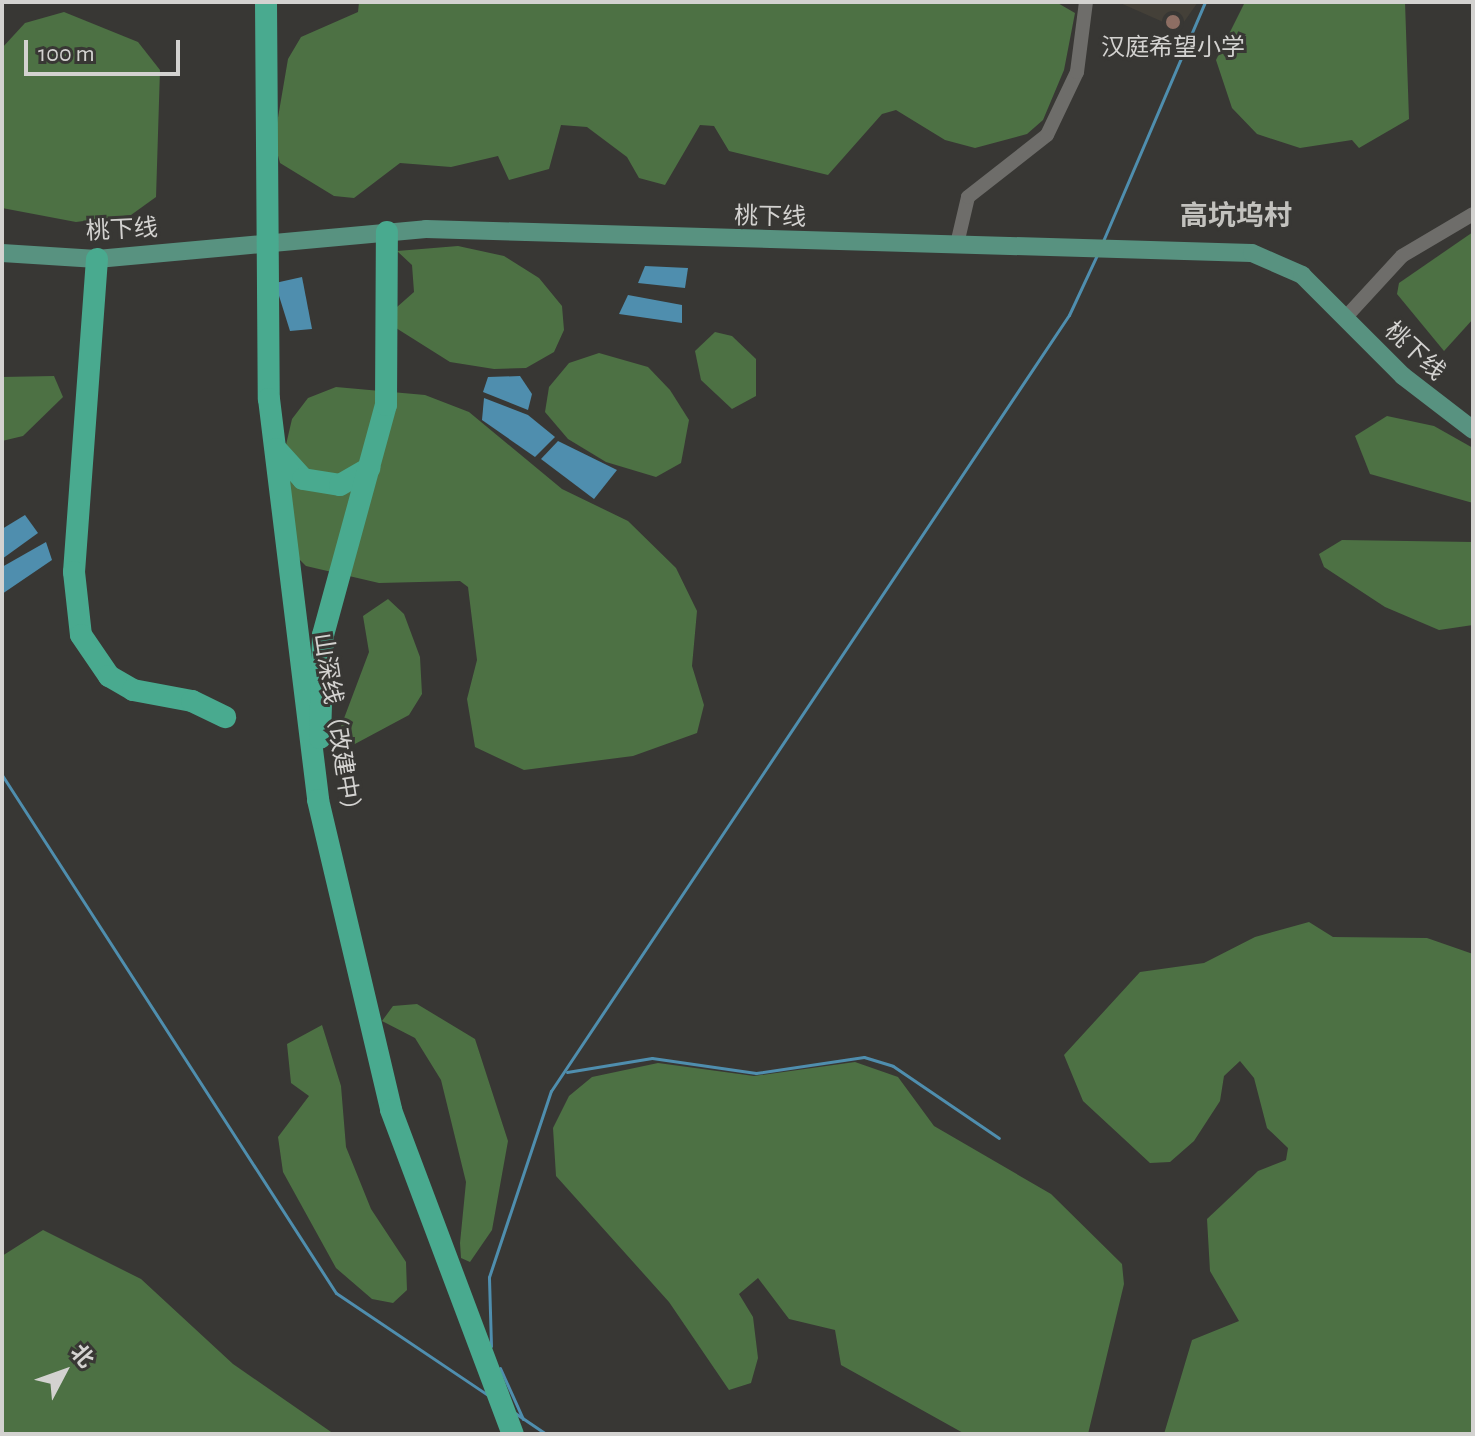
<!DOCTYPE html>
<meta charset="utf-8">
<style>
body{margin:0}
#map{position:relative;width:1475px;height:1436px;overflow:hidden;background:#383734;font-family:"Alegreya Sans","Noto Sans SC",sans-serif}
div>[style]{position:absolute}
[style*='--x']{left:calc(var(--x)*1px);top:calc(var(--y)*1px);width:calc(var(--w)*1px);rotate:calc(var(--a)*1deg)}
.built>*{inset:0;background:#444038}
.forest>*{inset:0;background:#4d7144}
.water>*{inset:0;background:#4f8eae}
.stream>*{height:3px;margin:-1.5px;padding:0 1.5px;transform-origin:1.5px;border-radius:1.5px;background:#4f8eae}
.minor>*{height:14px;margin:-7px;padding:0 7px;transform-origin:7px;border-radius:7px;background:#6e6d6a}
.major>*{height:18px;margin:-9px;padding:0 9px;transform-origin:9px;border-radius:9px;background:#589280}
.highway>*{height:22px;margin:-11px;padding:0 11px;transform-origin:11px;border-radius:11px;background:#49aa8f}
.dots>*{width:22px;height:22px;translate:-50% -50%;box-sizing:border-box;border:4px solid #383734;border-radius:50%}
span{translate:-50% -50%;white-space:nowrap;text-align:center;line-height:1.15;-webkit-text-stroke:6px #383734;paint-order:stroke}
.poi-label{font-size:24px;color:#d3d2d0}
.street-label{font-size:24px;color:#d3d2d0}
.quarter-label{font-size:28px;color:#c3c2be;font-weight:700}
.frame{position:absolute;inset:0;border:4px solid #d3d2d0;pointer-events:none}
.north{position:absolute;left:24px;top:1332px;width:80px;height:80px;-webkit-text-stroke:6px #383734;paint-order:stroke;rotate:49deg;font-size:22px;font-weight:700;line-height:32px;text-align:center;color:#d3d2d0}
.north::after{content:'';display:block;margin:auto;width:28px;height:36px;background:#d3d2d0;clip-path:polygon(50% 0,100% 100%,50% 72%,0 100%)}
.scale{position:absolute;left:24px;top:40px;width:156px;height:36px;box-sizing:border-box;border:4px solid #d3d2d0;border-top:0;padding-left:10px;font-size:24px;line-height:28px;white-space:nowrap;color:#d3d2d0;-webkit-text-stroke:6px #383734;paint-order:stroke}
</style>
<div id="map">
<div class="built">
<div style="clip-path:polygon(1118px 2px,1198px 2px,1179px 29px)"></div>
</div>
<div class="forest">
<div style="clip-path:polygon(359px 2px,1056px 2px,1075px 13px,1064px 70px,1043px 120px,1027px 134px,975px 148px,945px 140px,896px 110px,882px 114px,828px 175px,729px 151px,714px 126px,700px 125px,665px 185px,639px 178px,627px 157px,587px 127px,561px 125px,549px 169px,509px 180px,498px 156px,451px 167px,400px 163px,354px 198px,334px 196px,280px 163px,274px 141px,288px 59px,301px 37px,358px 12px)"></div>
<div style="clip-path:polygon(1245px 2px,1405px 2px,1409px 119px,1359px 148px,1352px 140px,1300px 148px,1257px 134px,1232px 108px,1216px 60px)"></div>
<div style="clip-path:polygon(64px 12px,138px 42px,160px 70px,156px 197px,131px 215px,76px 222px,2px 208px,2px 48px,25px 23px)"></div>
<div style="clip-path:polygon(1473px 232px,1473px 319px,1444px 351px,1397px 294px,1399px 283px)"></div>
<div style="clip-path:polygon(458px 246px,504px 256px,539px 278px,562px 306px,564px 330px,554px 352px,526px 368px,494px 369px,450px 362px,396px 328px,397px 307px,414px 292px,412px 265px,397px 251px)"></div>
<div style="clip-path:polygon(715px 332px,732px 336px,756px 359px,756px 396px,732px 409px,701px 380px,695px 351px)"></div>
<div style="clip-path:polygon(599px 353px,648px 367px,670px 390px,689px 420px,681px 463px,656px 477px,606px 462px,568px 439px,545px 412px,549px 387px,569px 363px)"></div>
<div style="clip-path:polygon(54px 376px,63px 397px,23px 436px,2px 441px,2px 377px)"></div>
<div style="clip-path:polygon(336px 387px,425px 395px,469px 412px,562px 489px,628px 521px,676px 568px,697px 611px,692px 666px,704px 705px,697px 733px,633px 756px,524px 770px,475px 747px,467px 699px,477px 660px,468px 587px,460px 581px,379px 583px,306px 566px,293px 553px,285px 449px,292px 419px,308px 398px)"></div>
<div style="clip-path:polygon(1387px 416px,1434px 426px,1473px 448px,1473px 503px,1370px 474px,1355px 436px)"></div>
<div style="clip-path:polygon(1342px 540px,1473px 542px,1473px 625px,1439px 630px,1385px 607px,1324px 567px,1319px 554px)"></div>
<div style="clip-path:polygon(388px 599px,404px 614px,420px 657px,422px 694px,409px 715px,353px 745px,340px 729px,369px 652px,363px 616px)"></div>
<div style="clip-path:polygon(1309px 922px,1333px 937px,1427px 938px,1473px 954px,1473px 1434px,1164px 1434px,1192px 1340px,1239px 1321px,1210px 1271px,1207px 1219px,1258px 1171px,1286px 1160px,1288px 1148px,1267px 1128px,1254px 1078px,1240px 1061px,1224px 1076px,1220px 1101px,1194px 1141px,1170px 1162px,1150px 1163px,1083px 1101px,1064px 1055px,1140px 972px,1204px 963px,1255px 937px)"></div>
<div style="clip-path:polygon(417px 1004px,475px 1039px,508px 1141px,492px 1230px,470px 1262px,461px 1258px,460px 1243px,466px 1182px,441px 1080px,415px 1038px,382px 1021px,393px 1006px)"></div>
<div style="clip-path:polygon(322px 1025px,341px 1086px,346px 1147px,371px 1209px,406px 1262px,407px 1290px,393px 1303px,372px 1299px,336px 1268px,283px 1172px,278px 1137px,309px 1096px,291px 1083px,287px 1044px)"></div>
<div style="clip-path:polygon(855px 1062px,898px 1077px,934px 1126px,1051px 1194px,1122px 1264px,1124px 1284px,1088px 1434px,965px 1434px,841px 1365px,835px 1330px,789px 1319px,758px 1278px,739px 1294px,753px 1317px,758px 1358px,751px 1383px,729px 1390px,669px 1302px,556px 1176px,553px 1128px,569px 1096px,592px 1077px,658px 1063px,754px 1076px)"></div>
<div style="clip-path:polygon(43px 1230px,141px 1279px,233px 1364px,334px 1434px,2px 1434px,2px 1256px)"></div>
</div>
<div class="water">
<div style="clip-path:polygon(645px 266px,688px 268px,685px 288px,638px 283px)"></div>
<div style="clip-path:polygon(302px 277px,312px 329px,290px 331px,275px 283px)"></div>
<div style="clip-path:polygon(628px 295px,682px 305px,682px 323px,619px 314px)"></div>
<div style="clip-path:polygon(520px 376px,532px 394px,528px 410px,483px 392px,488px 377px)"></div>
<div style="clip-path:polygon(484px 398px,528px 415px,555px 437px,535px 457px,482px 420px)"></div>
<div style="clip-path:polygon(558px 441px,617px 470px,594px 499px,541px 459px)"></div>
<div style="clip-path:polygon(25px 515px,38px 533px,2px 559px,2px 529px)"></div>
<div style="clip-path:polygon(46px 542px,52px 560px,2px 594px,2px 567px)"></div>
</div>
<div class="stream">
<div style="--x:1103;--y:241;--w:260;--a:-66.9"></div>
<div style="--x:2;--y:775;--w:616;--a:57.19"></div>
<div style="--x:336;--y:1293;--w:184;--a:33.9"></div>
<div style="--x:567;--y:1072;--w:86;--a:-9.4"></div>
<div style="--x:652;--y:1058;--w:105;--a:8.2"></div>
<div style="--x:756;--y:1073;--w:109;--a:-8.4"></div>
<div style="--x:864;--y:1057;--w:30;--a:17"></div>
<div style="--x:893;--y:1066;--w:128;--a:34.2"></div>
<div style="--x:491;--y:1346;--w:69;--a:-91.7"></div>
<div style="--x:489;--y:1277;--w:196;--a:-71.6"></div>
<div style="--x:551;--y:1091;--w:933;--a:-56.28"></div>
<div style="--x:1069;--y:315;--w:66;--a:-65"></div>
<div style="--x:500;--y:1368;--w:56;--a:65.7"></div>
<div style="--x:515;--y:1413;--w:37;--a:34"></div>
</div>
<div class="minor">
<div style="--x:957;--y:244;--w:48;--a:-76.8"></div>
<div style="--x:968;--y:197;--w:100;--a:-38.1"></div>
<div style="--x:1047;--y:135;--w:70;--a:-64.5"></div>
<div style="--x:1077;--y:72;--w:71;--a:-82.7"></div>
<div style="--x:1345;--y:318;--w:84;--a:-47.4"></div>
<div style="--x:1402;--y:256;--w:82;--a:-30.6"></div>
</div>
<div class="major">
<div style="--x:2;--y:253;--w:95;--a:3.6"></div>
<div style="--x:97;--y:259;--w:330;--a:-5.2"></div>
<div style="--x:426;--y:229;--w:826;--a:1.66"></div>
<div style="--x:1252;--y:253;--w:55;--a:23.7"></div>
<div style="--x:1302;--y:275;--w:143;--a:45"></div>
<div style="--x:1403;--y:376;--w:88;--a:37.6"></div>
</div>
<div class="highway">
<div style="--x:266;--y:2;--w:397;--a:89.6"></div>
<div style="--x:269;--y:399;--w:404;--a:83"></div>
<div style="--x:318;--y:800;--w:318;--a:76.7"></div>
<div style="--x:391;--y:1110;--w:346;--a:69.4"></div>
<div style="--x:97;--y:259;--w:314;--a:94.2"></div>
<div style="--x:74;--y:572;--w:63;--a:83.7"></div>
<div style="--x:81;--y:635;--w:50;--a:55.7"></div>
<div style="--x:109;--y:676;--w:28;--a:30"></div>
<div style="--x:133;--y:690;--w:60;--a:10.6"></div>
<div style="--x:192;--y:701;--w:37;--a:26"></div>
<div style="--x:276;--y:449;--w:40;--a:48"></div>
<div style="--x:303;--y:479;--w:37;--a:9"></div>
<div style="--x:340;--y:485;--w:34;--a:-30"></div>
<div style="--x:320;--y:738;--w:103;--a:-88.3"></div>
<div style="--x:323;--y:635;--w:238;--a:-74.7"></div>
<div style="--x:386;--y:405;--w:173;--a:-89.7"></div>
</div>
<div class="dots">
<div style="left:1173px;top:22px;background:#8d6e63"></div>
</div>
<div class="poi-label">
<span style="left:1173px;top:49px">汉庭希望小学</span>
</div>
<div class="street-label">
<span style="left:770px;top:218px;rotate:1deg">桃下线</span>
<span style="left:122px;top:231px;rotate:-3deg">桃下线</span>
<span style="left:1414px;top:352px;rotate:43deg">桃下线</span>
<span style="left:336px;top:728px;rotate:81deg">山深线（改建中）</span>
</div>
<div class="quarter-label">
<span style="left:1236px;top:217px">高坑坞村</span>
</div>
<div class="frame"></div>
<div class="north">北</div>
<div class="scale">100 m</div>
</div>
